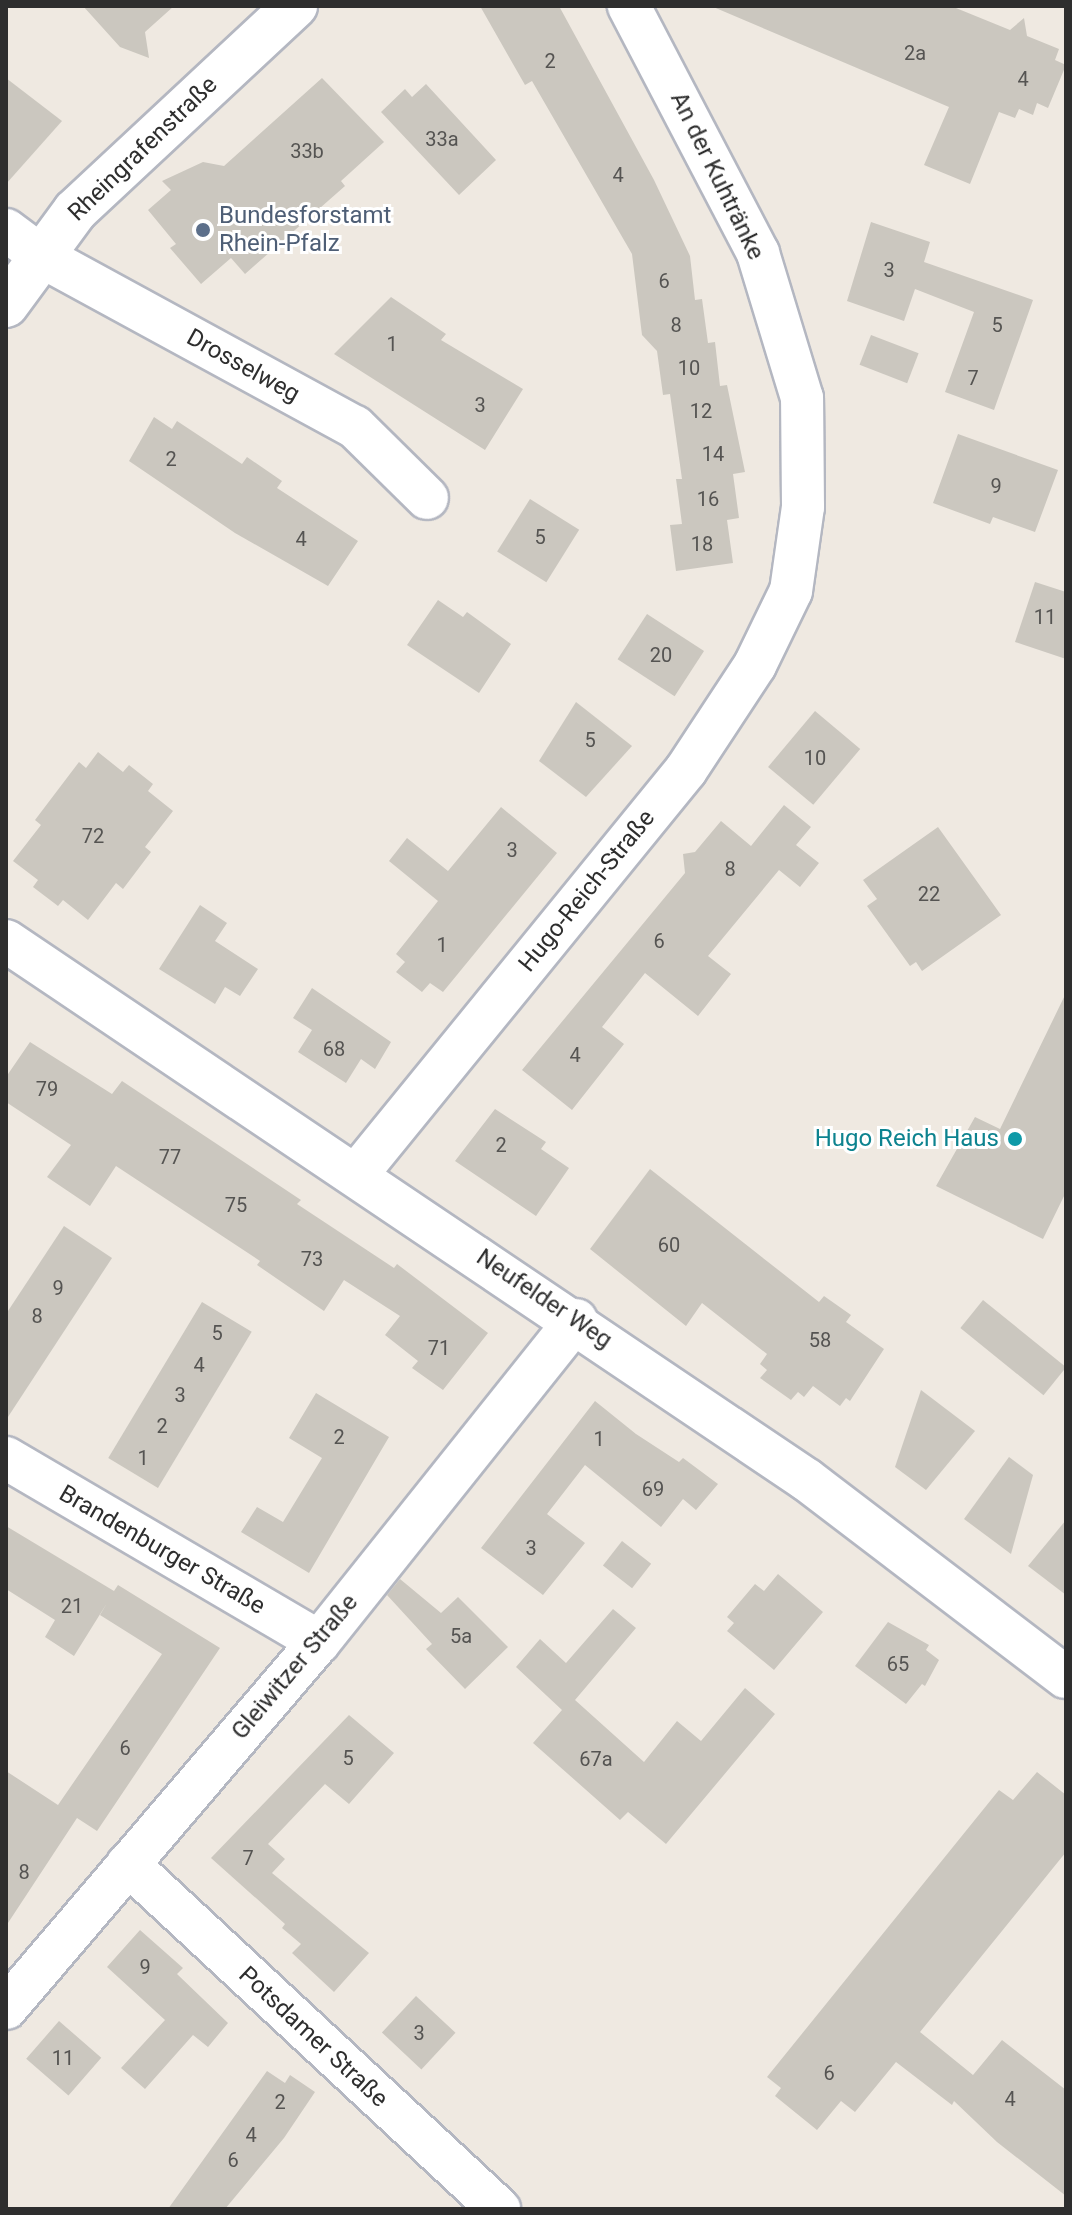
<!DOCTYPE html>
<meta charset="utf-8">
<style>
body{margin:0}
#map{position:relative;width:1072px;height:2215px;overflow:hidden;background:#efe9e1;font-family:Roboto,sans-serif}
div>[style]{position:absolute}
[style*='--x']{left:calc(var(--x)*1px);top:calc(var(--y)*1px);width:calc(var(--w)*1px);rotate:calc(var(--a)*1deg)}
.building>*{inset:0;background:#cbc7bf;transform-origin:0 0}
.roads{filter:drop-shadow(2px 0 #b4b7c1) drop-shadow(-2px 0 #b4b7c1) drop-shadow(0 2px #b4b7c1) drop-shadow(0 -2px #b4b7c1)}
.minor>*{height:42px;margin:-21px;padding:0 21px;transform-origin:21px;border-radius:21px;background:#fff}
.tertiary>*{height:44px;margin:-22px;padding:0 22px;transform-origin:22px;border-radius:22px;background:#fff}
.dots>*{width:22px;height:22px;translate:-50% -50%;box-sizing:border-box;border:4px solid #fff;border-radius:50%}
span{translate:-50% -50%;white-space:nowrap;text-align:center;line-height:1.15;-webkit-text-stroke:6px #fff;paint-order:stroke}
.number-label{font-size:20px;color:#555452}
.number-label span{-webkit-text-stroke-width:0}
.street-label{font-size:24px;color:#2e2e2e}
.service-label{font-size:24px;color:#4e5e75}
.left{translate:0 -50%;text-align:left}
.culture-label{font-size:24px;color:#0d838f}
.right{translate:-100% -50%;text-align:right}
.frame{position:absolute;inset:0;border:8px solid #2e2e2e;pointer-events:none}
</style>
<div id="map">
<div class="building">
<div style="clip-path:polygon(83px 6px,174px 6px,145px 32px,149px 58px,120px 47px)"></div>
<div style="clip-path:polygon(480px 6px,559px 6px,654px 180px,690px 256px,695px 300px,702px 299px,708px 343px,715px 342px,720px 386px,727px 385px,745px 472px,733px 474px,739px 518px,727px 520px,733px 563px,676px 571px,670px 525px,682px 524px,676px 479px,682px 479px,670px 394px,663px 395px,657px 351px,642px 335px,632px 254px,532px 81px,525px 85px)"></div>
<div style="clip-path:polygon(711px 6px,951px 6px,1010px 30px,1024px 18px,1027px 36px,1059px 49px,1055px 60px,1066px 65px,1048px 108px,1037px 103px,1033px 115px,1019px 109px,1015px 118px,999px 112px,970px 184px,924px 165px,949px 107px)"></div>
<div style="clip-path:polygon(6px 78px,62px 121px,6px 184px)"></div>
<div style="clip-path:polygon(322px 78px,384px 142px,341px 181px,345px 186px,245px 274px,231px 258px,201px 284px,170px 248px,176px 244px,148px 210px,171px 190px,162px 181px,203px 162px,224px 166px)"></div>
<div style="clip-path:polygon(426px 84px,496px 160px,459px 195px,381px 112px,405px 89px,412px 97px)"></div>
<div style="clip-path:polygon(871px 222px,930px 242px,924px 262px,1033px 300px,994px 410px,945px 392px,974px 312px,915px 289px,904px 321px,847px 301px)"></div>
<div style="clip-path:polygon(391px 297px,446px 334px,441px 340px,523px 389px,485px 450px,334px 354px)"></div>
<div style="left:871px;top:335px;width:51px;height:32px;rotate:21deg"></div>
<div style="clip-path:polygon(154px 417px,172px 429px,177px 421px,242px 464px,247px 457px,282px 481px,277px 488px,358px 541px,328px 586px,235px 533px,129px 461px)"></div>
<div style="clip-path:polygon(958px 434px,1058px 470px,1035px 532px,993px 517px,990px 524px,933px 503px)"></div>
<div style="left:530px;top:499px;width:58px;height:62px;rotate:32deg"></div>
<div style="clip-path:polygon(1035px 582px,1066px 592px,1066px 659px,1015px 642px)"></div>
<div style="clip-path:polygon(438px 600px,463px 617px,467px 612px,511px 644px,479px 693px,407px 645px)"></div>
<div style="left:647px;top:614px;width:68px;height:54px;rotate:33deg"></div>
<div style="clip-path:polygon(576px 702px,632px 746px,586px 797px,539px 761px)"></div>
<div style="left:815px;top:711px;width:59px;height:73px;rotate:40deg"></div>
<div style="clip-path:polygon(98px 752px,123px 772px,129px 765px,153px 784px,148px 791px,173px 811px,145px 847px,151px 852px,123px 889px,116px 883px,88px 920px,63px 900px,58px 906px,33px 887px,38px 880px,13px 861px,41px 825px,35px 820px,79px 762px,86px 768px)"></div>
<div style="clip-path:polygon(784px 805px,811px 827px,796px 845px,819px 863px,800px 887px,779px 870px,708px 956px,731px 974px,698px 1016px,645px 973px,602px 1027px,624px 1044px,572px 1110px,522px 1070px,685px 873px,683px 854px,695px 852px,721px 821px,751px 846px)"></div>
<div style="clip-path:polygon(501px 807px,557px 853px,443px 992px,430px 983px,422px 992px,396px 972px,405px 962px,396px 954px,438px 901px,389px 861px,407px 838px,448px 871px)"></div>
<div style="clip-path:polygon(938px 827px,1001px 915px,922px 971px,916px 962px,910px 966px,867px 906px,877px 899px,863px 880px)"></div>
<div style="clip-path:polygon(200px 905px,227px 923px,215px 941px,258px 969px,240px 996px,225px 987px,215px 1004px,159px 969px)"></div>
<div style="clip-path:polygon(312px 988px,391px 1042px,375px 1069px,361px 1059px,346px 1083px,298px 1052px,312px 1030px,293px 1018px)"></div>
<div style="clip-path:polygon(1066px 993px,1066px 1192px,1043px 1239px,936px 1186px,975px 1117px,1000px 1129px)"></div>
<div style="clip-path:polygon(30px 1042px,112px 1094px,122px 1081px,301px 1200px,297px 1204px,394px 1268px,397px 1264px,488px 1333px,443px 1390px,412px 1368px,418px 1361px,385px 1335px,400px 1316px,344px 1280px,324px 1311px,257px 1265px,260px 1261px,116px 1166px,90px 1206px,47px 1177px,71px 1145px,6px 1102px,6px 1077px)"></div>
<div style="clip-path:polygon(495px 1109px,546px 1142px,541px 1149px,569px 1168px,536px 1216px,455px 1161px)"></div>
<div style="clip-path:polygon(650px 1169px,819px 1302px,824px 1296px,851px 1315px,846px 1322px,884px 1349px,850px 1401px,846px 1398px,840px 1406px,813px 1386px,804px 1397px,798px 1392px,791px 1400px,760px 1378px,767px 1370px,760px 1364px,767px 1354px,702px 1303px,686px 1326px,590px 1249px)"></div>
<div style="clip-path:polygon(64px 1226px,112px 1258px,6px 1420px,6px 1314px)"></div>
<div style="left:983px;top:1300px;width:107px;height:36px;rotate:39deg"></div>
<div style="left:202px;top:1302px;width:58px;height:182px;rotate:31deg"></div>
<div style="clip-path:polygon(921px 1390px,975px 1431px,926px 1490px,895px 1467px)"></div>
<div style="clip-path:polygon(316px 1393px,389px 1437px,309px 1573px,241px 1532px,257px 1507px,283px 1522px,322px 1458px,289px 1438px)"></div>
<div style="clip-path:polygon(595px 1401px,636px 1434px,679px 1462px,683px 1458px,718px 1484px,696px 1510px,683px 1499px,661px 1527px,585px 1465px,547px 1514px,585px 1543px,543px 1595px,481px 1548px)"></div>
<div style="clip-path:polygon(1009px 1457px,1033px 1475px,1011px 1554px,964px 1519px)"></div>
<div style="clip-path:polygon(1066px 1520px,1066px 1595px,1028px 1566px)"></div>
<div style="clip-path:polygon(6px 1526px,114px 1591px,118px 1585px,220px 1648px,97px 1831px,77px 1818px,6px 1926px,6px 1771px,58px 1805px,162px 1654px,100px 1615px,107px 1603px,74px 1656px,45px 1637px,55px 1620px,6px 1589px)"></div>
<div style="left:622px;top:1541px;width:37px;height:31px;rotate:38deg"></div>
<div style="clip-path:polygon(778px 1574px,823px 1612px,774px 1670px,727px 1631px,734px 1623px,727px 1617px,755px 1584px,764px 1591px)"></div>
<div style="clip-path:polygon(400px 1579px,441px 1613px,458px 1597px,508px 1647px,465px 1689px,426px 1649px,432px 1644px,387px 1595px)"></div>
<div style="clip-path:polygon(613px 1609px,636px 1628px,575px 1700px,644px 1762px,677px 1721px,701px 1741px,745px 1688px,775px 1714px,666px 1844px,628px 1812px,620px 1820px,533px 1743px,562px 1710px,516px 1667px,540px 1639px,566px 1663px)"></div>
<div style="clip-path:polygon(888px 1622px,929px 1645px,926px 1650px,939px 1660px,925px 1686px,922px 1684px,906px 1704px,855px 1666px)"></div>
<div style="clip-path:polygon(349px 1715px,394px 1753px,349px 1804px,325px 1784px,268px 1844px,285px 1859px,272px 1873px,369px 1953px,334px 1992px,292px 1953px,301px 1944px,282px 1928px,285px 1924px,211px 1858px)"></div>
<div style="clip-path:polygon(1037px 1772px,1066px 1795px,1066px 1852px,920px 2032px,973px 2075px,1002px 2040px,1066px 2090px,1066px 2196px,997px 2142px,954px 2101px,952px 2105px,896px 2062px,855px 2112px,841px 2101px,817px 2130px,775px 2096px,781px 2088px,767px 2077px,999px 1790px,1013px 1800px)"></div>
<div style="clip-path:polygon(140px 1930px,183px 1968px,177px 1974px,228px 2023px,208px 2047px,193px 2035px,145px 2089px,121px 2068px,165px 2020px,107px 1967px)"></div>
<div style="left:416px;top:1996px;width:54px;height:50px;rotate:43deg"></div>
<div style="left:59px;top:2021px;width:56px;height:50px;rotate:41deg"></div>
<div style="clip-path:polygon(267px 2071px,285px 2083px,290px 2075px,315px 2092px,284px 2138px,225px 2209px,168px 2209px)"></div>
</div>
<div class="roads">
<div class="minor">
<div style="--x:6;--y:230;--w:44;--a:36.6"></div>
<div style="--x:41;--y:256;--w:358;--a:28.6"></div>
<div style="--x:355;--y:427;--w:101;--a:44.6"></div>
<div style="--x:6;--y:941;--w:965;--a:33.94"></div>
<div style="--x:807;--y:1480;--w:325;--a:37.3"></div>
<div style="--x:357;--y:1174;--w:521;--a:-50.84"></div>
<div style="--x:686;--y:770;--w:126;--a:-56.7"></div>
<div style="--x:755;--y:665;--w:82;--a:-64.1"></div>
<div style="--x:791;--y:591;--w:85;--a:-81.9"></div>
<div style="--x:803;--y:507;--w:109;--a:-90.5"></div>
<div style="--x:802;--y:398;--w:152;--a:-106.9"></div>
<div style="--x:758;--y:253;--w:279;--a:-117.6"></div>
<div style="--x:6;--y:1458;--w:363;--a:30.4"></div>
<div style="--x:128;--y:1864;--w:507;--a:42.92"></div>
<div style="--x:6;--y:2008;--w:482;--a:-49.5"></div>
<div style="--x:319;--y:1642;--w:412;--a:-51.4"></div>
</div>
<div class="tertiary">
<div style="--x:6;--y:305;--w:117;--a:-53.7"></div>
<div style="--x:75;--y:211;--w:301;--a:-43"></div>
</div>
</div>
<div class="dots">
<div style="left:203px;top:230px;background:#5c6f8a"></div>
<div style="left:1015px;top:1139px;background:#0f9aa8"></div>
</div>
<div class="number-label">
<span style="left:915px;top:53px">2a</span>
<span style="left:550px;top:61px">2</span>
<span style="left:1023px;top:79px">4</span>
<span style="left:442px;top:139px">33a</span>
<span style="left:307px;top:151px">33b</span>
<span style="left:618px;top:175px">4</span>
<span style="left:889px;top:270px">3</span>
<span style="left:664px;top:281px">6</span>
<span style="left:676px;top:325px">8</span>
<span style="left:997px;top:325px">5</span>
<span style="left:392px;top:344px">1</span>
<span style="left:689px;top:368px">10</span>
<span style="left:973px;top:378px">7</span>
<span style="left:480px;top:405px">3</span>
<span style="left:701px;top:411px">12</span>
<span style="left:713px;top:454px">14</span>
<span style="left:171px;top:459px">2</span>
<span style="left:996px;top:486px">9</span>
<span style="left:708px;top:499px">16</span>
<span style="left:540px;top:537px">5</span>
<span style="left:301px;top:539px">4</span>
<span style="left:702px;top:544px">18</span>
<span style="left:1045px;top:617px">11</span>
<span style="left:661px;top:655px">20</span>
<span style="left:590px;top:740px">5</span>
<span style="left:815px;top:758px">10</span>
<span style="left:93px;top:836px">72</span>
<span style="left:512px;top:850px">3</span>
<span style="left:730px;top:869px">8</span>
<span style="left:929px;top:894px">22</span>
<span style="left:659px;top:941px">6</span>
<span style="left:442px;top:945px">1</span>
<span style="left:334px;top:1049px">68</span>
<span style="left:575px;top:1055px">4</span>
<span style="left:47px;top:1089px">79</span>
<span style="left:501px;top:1145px">2</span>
<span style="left:170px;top:1157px">77</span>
<span style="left:236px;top:1205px">75</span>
<span style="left:669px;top:1245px">60</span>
<span style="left:312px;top:1259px">73</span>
<span style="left:58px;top:1288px">9</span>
<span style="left:37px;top:1316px">8</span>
<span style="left:217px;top:1333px">5</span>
<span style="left:820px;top:1340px">58</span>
<span style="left:439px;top:1348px">71</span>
<span style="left:199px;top:1365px">4</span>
<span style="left:180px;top:1395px">3</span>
<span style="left:162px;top:1426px">2</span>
<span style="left:339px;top:1437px">2</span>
<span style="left:599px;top:1439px">1</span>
<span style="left:143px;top:1458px">1</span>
<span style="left:653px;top:1489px">69</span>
<span style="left:531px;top:1548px">3</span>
<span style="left:72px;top:1606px">21</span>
<span style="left:461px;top:1636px">5a</span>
<span style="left:898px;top:1664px">65</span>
<span style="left:125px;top:1748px">6</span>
<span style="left:348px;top:1758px">5</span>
<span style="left:596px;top:1759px">67a</span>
<span style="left:248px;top:1858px">7</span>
<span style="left:24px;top:1872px">8</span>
<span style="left:145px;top:1967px">9</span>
<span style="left:419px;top:2033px">3</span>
<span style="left:63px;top:2058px">11</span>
<span style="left:829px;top:2073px">6</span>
<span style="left:1010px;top:2099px">4</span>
<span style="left:280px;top:2102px">2</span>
<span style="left:251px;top:2135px">4</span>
<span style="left:233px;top:2160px">6</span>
</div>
<div class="street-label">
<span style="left:143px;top:149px;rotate:-44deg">Rheingrafenstraße</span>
<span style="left:717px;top:176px;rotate:64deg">An der Kuhtränke</span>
<span style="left:243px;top:366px;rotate:29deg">Drosselweg</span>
<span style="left:587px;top:891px;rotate:-51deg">Hugo-Reich-Straße</span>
<span style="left:544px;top:1299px;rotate:34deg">Neufelder Weg</span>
<span style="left:162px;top:1550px;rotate:30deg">Brandenburger Straße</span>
<span style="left:295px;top:1667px;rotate:-50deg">Gleiwitzer Straße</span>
<span style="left:313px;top:2037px;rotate:43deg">Potsdamer Straße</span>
</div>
<div class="service-label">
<span class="left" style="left:219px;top:230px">Bundesforstamt<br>Rhein-Pfalz</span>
</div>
<div class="culture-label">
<span class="right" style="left:999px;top:1139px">Hugo Reich Haus</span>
</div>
<div class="frame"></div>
</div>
